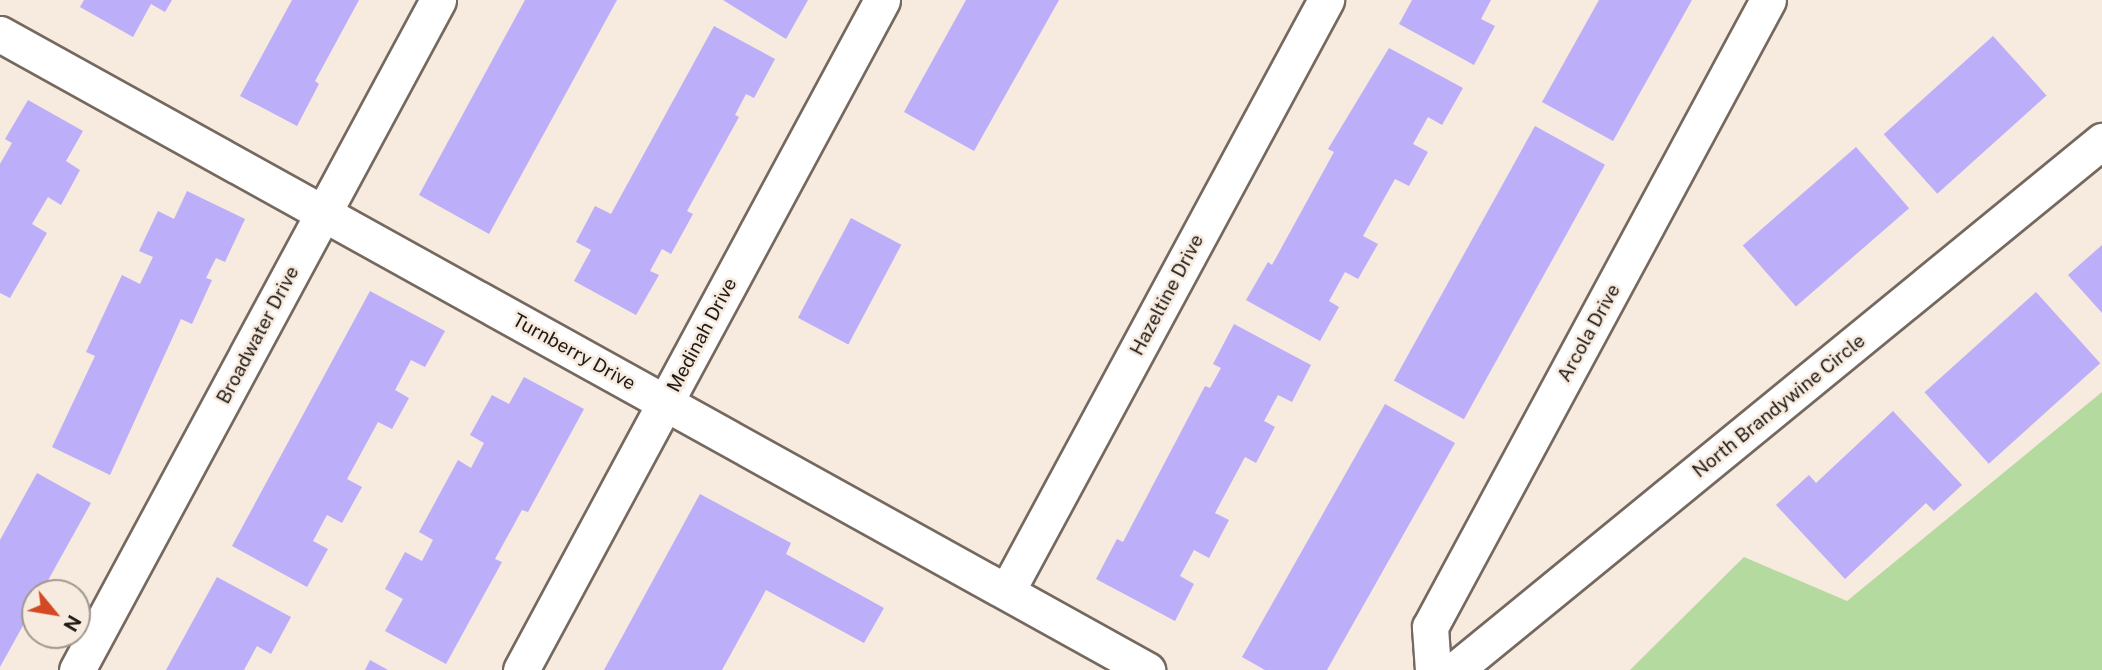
<!DOCTYPE html>
<style>
body{margin:0}
#map{position:relative;width:2102px;height:670px;overflow:hidden;background:#f7eade;font-family:"Public Sans",sans-serif}
div>[style]{position:absolute}
[style*='--x']{left:calc(var(--x)*1px);top:calc(var(--y)*1px);width:calc(var(--w)*1px);rotate:calc(var(--a)*1deg)}
.green>*{inset:0;background:#b4da9f}
.building>*{inset:0;background:#bcaef8;transform-origin:0 0}
.roads{filter:drop-shadow(2px 0 #75695f) drop-shadow(-2px 0 #75695f) drop-shadow(0 2px #75695f) drop-shadow(0 -2px #75695f)}
.minor>*{height:35px;margin:-17.5px;padding:0 17.5px;transform-origin:17.5px;border-radius:17.5px;background:#fff}
span{translate:-50% -50%;white-space:nowrap;text-align:center;line-height:1.15;-webkit-text-stroke:5px #f7eade;paint-order:stroke}
.street-label{font-size:19px;color:#1f1a16}
.north{position:absolute;left:21px;top:579px;width:70px;height:70px;box-sizing:border-box;background:#f7eade;border:2px solid #a1978e;border-radius:50%;rotate:120deg;font-size:19px;font-weight:700;line-height:28px;text-align:center;color:#1f1a16}
.north::after{content:'';display:block;margin:auto;width:24px;height:32px;background:#d24922;clip-path:polygon(50% 0,100% 100%,50% 72%,0 100%)}
</style>
<div id="map">
<div class="green">
<div style="clip-path:polygon(2102px 392px,2102px 670px,1630px 670px,1744px 557px,1847px 601px)"></div>
</div>
<div class="building">
<div style="clip-path:polygon(84px 0,172px 0,165px 12px,151px 4px,133px 37px,80px 7px)"></div>
<div style="clip-path:polygon(292px 0,359px 0,315px 81px,319px 84px,297px 126px,240px 96px)"></div>
<div style="clip-path:polygon(525px 0,617px 0,489px 234px,419px 195px)"></div>
<div style="clip-path:polygon(723px 0,808px 0,786px 39px)"></div>
<div style="clip-path:polygon(966px 0,1059px 0,974px 151px,904px 112px)"></div>
<div style="clip-path:polygon(1412px 0,1491px 0,1481px 19px,1495px 26px,1474px 65px,1399px 24px)"></div>
<div style="clip-path:polygon(1599px 0,1692px 0,1613px 141px,1542px 102px)"></div>
<div style="clip-path:polygon(714px 26px,775px 59px,754px 98px,746px 94px,735px 115px,739px 117px,687px 211px,693px 214px,671px 254px,662px 249px,650px 271px,659px 275px,636px 315px,574px 281px,591px 250px,576px 242px,595px 206px,611px 214px)"></div>
<div style="left:1993px;top:36px;width:80px;height:147px;rotate:48deg"></div>
<div style="clip-path:polygon(1389px 48px,1463px 88px,1442px 125px,1428px 117px,1413px 144px,1428px 152px,1409px 186px,1395px 179px,1363px 236px,1378px 244px,1358px 279px,1345px 272px,1329px 301px,1339px 307px,1320px 341px,1246px 300px,1268px 262px,1272px 265px,1334px 152px,1328px 149px)"></div>
<div style="clip-path:polygon(28px 100px,83px 131px,66px 161px,80px 170px,61px 205px,48px 197px,32px 224px,47px 233px,10px 298px,0 293px,0 164px,12px 143px,5px 139px)"></div>
<div style="left:1535px;top:126px;width:80px;height:291px;rotate:29deg"></div>
<div style="left:1856px;top:147px;width:81px;height:150px;rotate:49deg"></div>
<div style="clip-path:polygon(187px 191px,245px 219px,225px 262px,216px 258px,206px 278px,212px 280px,192px 324px,181px 319px,110px 475px,52px 447px,95px 356px,86px 352px,122px 275px,140px 284px,153px 257px,139px 251px,158px 211px,174px 219px)"></div>
<div style="left:851px;top:218px;width:57px;height:113px;rotate:28deg"></div>
<div style="clip-path:polygon(2102px 245px,2102px 313px,2068px 275px)"></div>
<div style="clip-path:polygon(370px 291px,445px 331px,425px 367px,411px 360px,395px 390px,409px 398px,392px 429px,378px 422px,347px 479px,362px 487px,342px 523px,327px 515px,313px 541px,328px 549px,307px 587px,232px 546px)"></div>
<div style="left:2036px;top:292px;width:96px;height:150px;rotate:48deg"></div>
<div style="clip-path:polygon(1234px 324px,1311px 365px,1292px 402px,1278px 395px,1264px 421px,1275px 427px,1256px 463px,1245px 457px,1215px 513px,1229px 520px,1209px 558px,1194px 550px,1180px 576px,1194px 584px,1175px 621px,1096px 579px,1117px 539px,1123px 542px,1205px 386px,1210px 388px,1221px 368px,1213px 364px)"></div>
<div style="clip-path:polygon(524px 377px,584px 409px,528px 512px,522px 510px,495px 559px,502px 562px,446px 664px,385px 631px,403px 599px,385px 589px,405px 552px,422px 561px,433px 540px,419px 532px,458px 460px,471px 468px,484px 443px,470px 435px,492px 395px,509px 404px)"></div>
<div style="clip-path:polygon(1385px 404px,1455px 443px,1327px 670px,1265px 670px,1242px 657px)"></div>
<div style="clip-path:polygon(1893px 411px,1962px 485px,1934px 511px,1926px 503px,1845px 579px,1776px 505px,1809px 475px,1816px 483px)"></div>
<div style="clip-path:polygon(37px 473px,91px 503px,41px 593px,35px 593px,35px 604px,0 667px,0 540px)"></div>
<div style="clip-path:polygon(700px 494px,791px 543px,786px 554px,884px 608px,864px 643px,766px 590px,722px 670px,604px 670px)"></div>
<div style="clip-path:polygon(217px 577px,291px 617px,271px 654px,257px 646px,244px 670px,166px 670px)"></div>
<div style="clip-path:polygon(370px 660px,388px 670px,365px 670px)"></div>
</div>
<div class="roads">
<div class="minor">
<div style="--x:0;--y:34;--w:1312;--a:29.01"></div>
<div style="--x:1007;--y:591;--w:672;--a:-61.64"></div>
<div style="--x:77;--y:670;--w:761;--a:-61.68"></div>
<div style="--x:521;--y:670;--w:761;--a:-61.68"></div>
<div style="--x:1433;--y:670;--w:43;--a:-94"></div>
<div style="--x:1430;--y:627;--w:712;--a:-61.67"></div>
<div style="--x:1455;--y:670;--w:836;--a:-39.27"></div>
</div>
</div>
<div class="street-label">
<span style="left:1167px;top:295px;rotate:-62deg">Hazeltine Drive</span>
<span style="left:1589px;top:333px;rotate:-61deg">Arcola Drive</span>
<span style="left:258px;top:335px;rotate:-62deg">Broadwater Drive</span>
<span style="left:702px;top:335px;rotate:-62deg">Medinah Drive</span>
<span style="left:574px;top:352px;rotate:29deg">Turnberry Drive</span>
<span style="left:1779px;top:406px;rotate:-39deg">North Brandywine Circle</span>
</div>
<div class="north">N</div>
</div>
